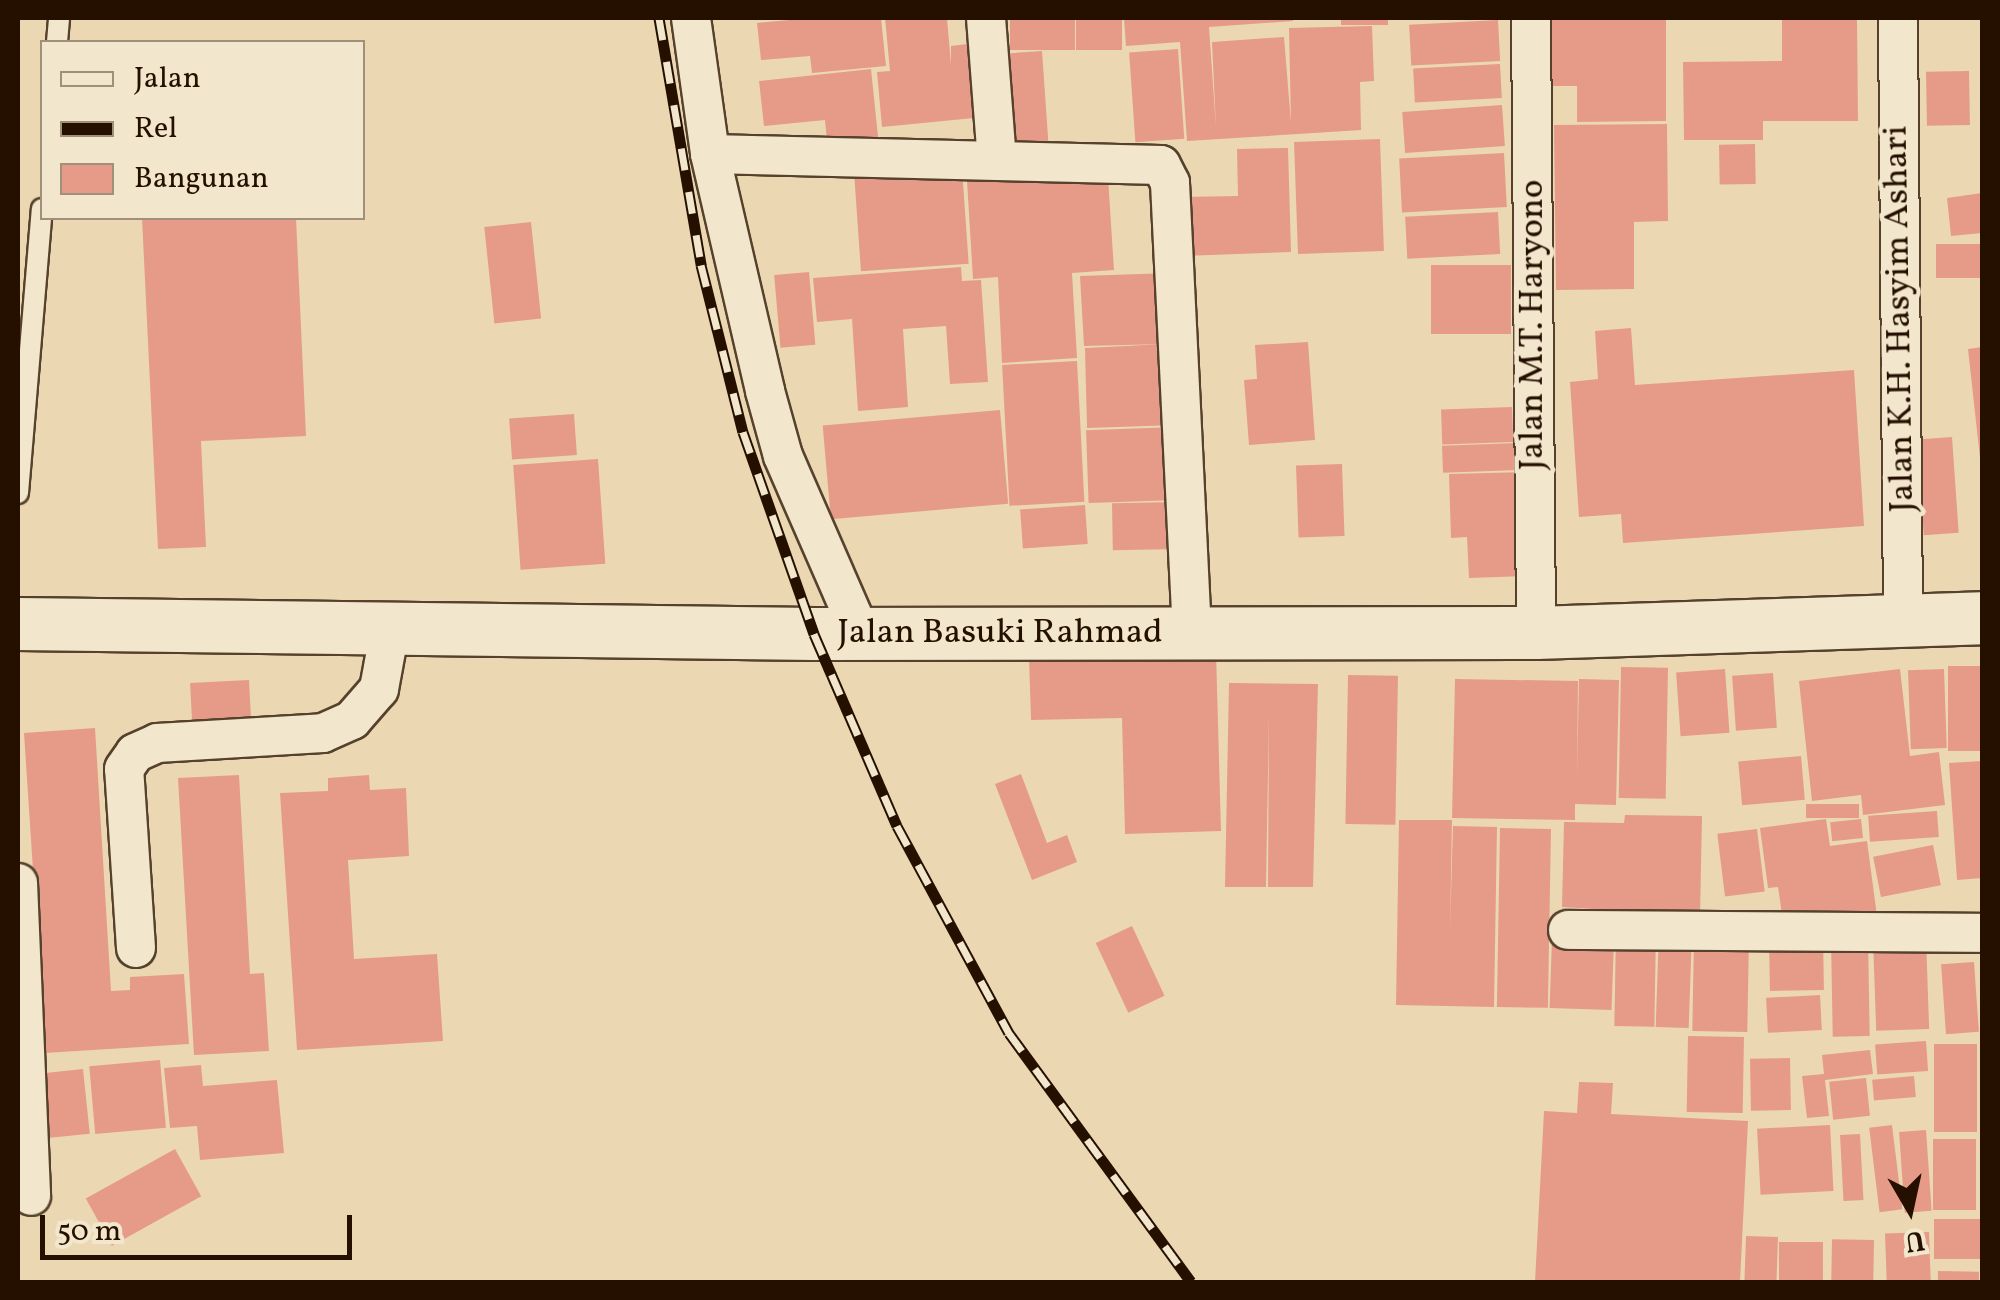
<!DOCTYPE html>
<style>
body{margin:0}
#map{position:relative;width:2000px;height:1300px;overflow:hidden;background:#ebd8b2;font-family:Vollkorn,serif}
div>[style]{position:absolute}
[style*='--x']{left:calc(var(--x)*1px);top:calc(var(--y)*1px);width:calc(var(--w)*1px);rotate:calc(var(--a)*1deg)}
.building>*{inset:0;background:#e59b88;transform-origin:0 0}
.roads{filter:drop-shadow(2px 0 #56422c) drop-shadow(-2px 0 #56422c) drop-shadow(0 2px #56422c) drop-shadow(0 -2px #56422c)}
.service>*{height:20px;margin:-10px;padding:0 10px;transform-origin:10px;border-radius:10px;background:#f2e6cd}
.minor>*{height:38px;margin:-19px;padding:0 19px;transform-origin:19px;border-radius:19px;background:#f2e6cd}
.secondary>*{height:52px;margin:-26px;padding:0 26px;transform-origin:26px;border-radius:26px;background:#f2e6cd}
.rail>*{height:11px;margin-top:-5.5px;transform-origin:0;background:repeating-linear-gradient(90deg,#f2e6cd 0 22px,#251000 0 44px);box-sizing:border-box;border-block:2px solid #251000}
span{translate:-50% -50%;white-space:nowrap;text-align:center;line-height:1.15;-webkit-text-stroke:9px #f2e6cd;paint-order:stroke}
.street-label{font-size:35px;color:#251000}
.frame{position:absolute;inset:0;border:20px solid #251000;pointer-events:none}
.legend{position:absolute;left:40px;top:40px;width:325px;height:180px;box-sizing:border-box;background:#f2e6cd;border:2px solid #a0907b;margin:0;padding:12px 18px;list-style:none;font-size:30px;color:#251000}
.legend li{display:flex;align-items:center;gap:20px;height:50px}
.legend b{width:50px;border:2px solid #a0907b}
.north{position:absolute;left:1860px;top:1160px;width:100px;height:100px;-webkit-text-stroke:8px #f2e6cd;paint-order:stroke;rotate:171deg;font-size:28px;font-weight:700;line-height:40px;text-align:center;color:#251000}
.north::after{content:'';display:block;margin:auto;width:35px;height:45px;background:#251000;clip-path:polygon(50% 0,100% 100%,50% 72%,0 100%)}
.scale{position:absolute;left:40px;top:1215px;width:312px;height:45px;box-sizing:border-box;border:5px solid #251000;border-top:0;padding-left:12px;font-size:30px;line-height:35px;white-space:nowrap;color:#251000;-webkit-text-stroke:8px #f2e6cd;paint-order:stroke}
</style>
<div id="map">
<div class="building">
<div style="clip-path:polygon(811px 18px,881px 18px,886px 66px,812px 73px,810px 56px,761px 60px,757px 23px)"></div>
<div style="clip-path:polygon(885px 18px,947px 18px,951px 65px,951px 46px,976px 43px,984px 117px,882px 127px,877px 72px,890px 71px)"></div>
<div style="left:1010px;top:18px;width:65px;height:32px"></div>
<div style="left:1076px;top:18px;width:46px;height:32px"></div>
<div style="clip-path:polygon(1124px 18px,1293px 18px,1293px 21px,1209px 27px,1216px 128px,1212px 42px,1284px 37px,1291px 123px,1289px 28px,1372px 26px,1374px 81px,1360px 82px,1361px 130px,1187px 141px,1180px 42px,1126px 46px)"></div>
<div style="left:1341px;top:18px;width:47px;height:7px"></div>
<div style="clip-path:polygon(1542px 18px,1666px 18px,1666px 121px,1577px 122px,1577px 86px,1542px 86px)"></div>
<div style="clip-path:polygon(1782px 18px,1857px 18px,1858px 121px,1763px 121px,1763px 140px,1684px 140px,1683px 62px,1782px 61px)"></div>
<div style="left:1498px;top:20px;width:41px;height:89px;rotate:87deg"></div>
<div style="left:1178px;top:49px;width:90px;height:49px;rotate:86deg"></div>
<div style="left:1042px;top:51px;width:90px;height:35px;rotate:86deg"></div>
<div style="left:1500px;top:64px;width:34px;height:87px;rotate:87deg"></div>
<div style="clip-path:polygon(871px 69px,879px 146px,828px 151px,825px 120px,764px 126px,759px 81px)"></div>
<div style="left:1969px;top:71px;width:54px;height:43px;rotate:89deg"></div>
<div style="left:1502px;top:105px;width:41px;height:100px;rotate:86deg"></div>
<div style="clip-path:polygon(1667px 124px,1668px 221px,1634px 222px,1634px 289px,1556px 290px,1554px 125px)"></div>
<div style="left:1380px;top:139px;width:112px;height:86px;rotate:88deg"></div>
<div style="left:1755px;top:144px;width:40px;height:36px;rotate:89deg"></div>
<div style="clip-path:polygon(1288px 148px,1291px 252px,1183px 256px,1181px 197px,1238px 196px,1237px 149px)"></div>
<div style="left:1504px;top:153px;width:54px;height:105px;rotate:87deg"></div>
<div style="clip-path:polygon(1107px 162px,1114px 270px,1072px 273px,1077px 358px,1002px 363px,998px 277px,973px 279px,967px 181px)"></div>
<div style="left:962px;top:168px;width:96px;height:108px;rotate:86deg"></div>
<div style="clip-path:polygon(1982px 193px,1982px 233px,1951px 236px,1947px 198px)"></div>
<div style="left:1498px;top:212px;width:42px;height:93px;rotate:87deg"></div>
<div style="clip-path:polygon(142px 218px,296px 218px,306px 436px,201px 441px,206px 547px,158px 549px)"></div>
<div style="left:531px;top:222px;width:97px;height:47px;rotate:84deg"></div>
<div style="left:1982px;top:244px;width:34px;height:46px;rotate:90deg"></div>
<div style="left:1511px;top:265px;width:69px;height:80px;rotate:90deg"></div>
<div style="clip-path:polygon(961px 267px,962px 281px,981px 280px,988px 382px,950px 384px,946px 326px,903px 329px,908px 407px,858px 411px,852px 319px,817px 322px,813px 278px)"></div>
<div style="left:809px;top:272px;width:73px;height:35px;rotate:85deg"></div>
<div style="clip-path:polygon(1171px 273px,1177px 425px,1087px 428px,1085px 348px,1166px 344px,1084px 346px,1080px 276px)"></div>
<div style="clip-path:polygon(1631px 328px,1635px 385px,1854px 370px,1864px 526px,1623px 543px,1621px 514px,1579px 517px,1570px 382px,1598px 379px,1595px 331px)"></div>
<div style="clip-path:polygon(1308px 342px,1315px 440px,1249px 445px,1244px 380px,1257px 379px,1255px 345px)"></div>
<div style="clip-path:polygon(1982px 347px,1982px 458px,1980px 458px,1968px 349px)"></div>
<div style="left:1077px;top:361px;width:141px;height:75px;rotate:87deg"></div>
<div style="left:1512px;top:407px;width:35px;height:71px;rotate:88deg"></div>
<div style="left:1000px;top:410px;width:94px;height:178px;rotate:85deg"></div>
<div style="left:574px;top:414px;width:41px;height:65px;rotate:86deg"></div>
<div style="left:1176px;top:427px;width:73px;height:90px;rotate:88deg"></div>
<div style="left:1952px;top:437px;width:96px;height:35px;rotate:86deg"></div>
<div style="left:1518px;top:443px;width:27px;height:76px;rotate:88deg"></div>
<div style="left:598px;top:459px;width:105px;height:85px;rotate:86deg"></div>
<div style="left:1342px;top:464px;width:72px;height:46px;rotate:88deg"></div>
<div style="clip-path:polygon(1527px 472px,1529px 576px,1469px 578px,1467px 537px,1451px 538px,1449px 474px)"></div>
<div style="left:1178px;top:502px;width:47px;height:66px;rotate:89deg"></div>
<div style="left:1085px;top:505px;width:39px;height:65px;rotate:86deg"></div>
<div style="clip-path:polygon(1216px 652px,1221px 831px,1125px 834px,1122px 718px,1031px 720px,1029px 657px)"></div>
<div style="left:1982px;top:666px;width:85px;height:34px;rotate:90deg"></div>
<div style="left:1621px;top:667px;width:47px;height:131px;rotate:1deg"></div>
<div style="left:1725px;top:669px;width:64px;height:49px;rotate:86deg"></div>
<div style="clip-path:polygon(1900px 669px,1910px 756px,1939px 752px,1945px 805px,1863px 815px,1861px 795px,1812px 801px,1799px 681px)"></div>
<div style="left:1944px;top:669px;width:79px;height:36px;rotate:88deg"></div>
<div style="left:1773px;top:673px;width:55px;height:41px;rotate:86deg"></div>
<div style="left:1348px;top:675px;width:50px;height:149px;rotate:1deg"></div>
<div style="clip-path:polygon(1455px 679px,1578px 681px,1577px 777px,1579px 679px,1619px 680px,1616px 805px,1575px 804px,1575px 820px,1452px 818px)"></div>
<div style="left:249px;top:680px;width:50px;height:59px;rotate:87deg"></div>
<div style="clip-path:polygon(1229px 683px,1318px 684px,1313px 887px,1268px 887px,1269px 714px,1266px 887px,1225px 887px)"></div>
<div style="clip-path:polygon(95px 728px,111px 991px,130px 990px,130px 977px,184px 974px,189px 1044px,45px 1053px,24px 733px)"></div>
<div style="left:1801px;top:756px;width:44px;height:63px;rotate:85deg"></div>
<div style="clip-path:polygon(1982px 761px,1982px 878px,1957px 880px,1949px 763px)"></div>
<div style="clip-path:polygon(1021px 774px,1047px 843px,1067px 835px,1077px 862px,1032px 880px,995px 784px)"></div>
<div style="clip-path:polygon(239px 775px,250px 974px,264px 973px,269px 1051px,194px 1055px,178px 778px)"></div>
<div style="clip-path:polygon(369px 775px,370px 790px,406px 788px,409px 856px,348px 860px,354px 959px,437px 954px,443px 1041px,297px 1050px,280px 793px,328px 791px,328px 778px)"></div>
<div style="left:1806px;top:804px;width:53px;height:14px"></div>
<div style="left:1937px;top:811px;width:26px;height:69px;rotate:86deg"></div>
<div style="clip-path:polygon(1625px 815px,1702px 816px,1700px 916px,1562px 907px,1564px 822px,1624px 823px)"></div>
<div style="clip-path:polygon(1826px 819px,1830px 846px,1867px 841px,1877px 916px,1784px 928px,1778px 887px,1768px 888px,1760px 828px)"></div>
<div style="left:1861px;top:819px;width:19px;height:31px;rotate:84deg"></div>
<div style="clip-path:polygon(1399px 820px,1452px 820px,1450px 930px,1453px 826px,1497px 827px,1494px 1007px,1396px 1005px)"></div>
<div style="left:1500px;top:828px;width:51px;height:179px;rotate:1deg"></div>
<div style="left:1757px;top:829px;width:63px;height:40px;rotate:83deg"></div>
<div style="left:1933px;top:845px;width:41px;height:61px;rotate:79deg"></div>
<div style="left:1132px;top:926px;width:77px;height:40px;rotate:65deg"></div>
<div style="left:1616px;top:931px;width:40px;height:95px;rotate:1deg"></div>
<div style="left:1659px;top:932px;width:33px;height:95px;rotate:2deg"></div>
<div style="left:1694px;top:934px;width:55px;height:97px;rotate:1deg"></div>
<div style="left:1823px;top:937px;width:53px;height:54px;rotate:89deg"></div>
<div style="left:1868px;top:938px;width:98px;height:37px;rotate:89deg"></div>
<div style="left:1926px;top:938px;width:91px;height:53px;rotate:88deg"></div>
<div style="left:1552px;top:939px;width:62px;height:69px;rotate:2deg"></div>
<div style="left:1974px;top:962px;width:70px;height:33px;rotate:86deg"></div>
<div style="left:1820px;top:995px;width:35px;height:54px;rotate:87deg"></div>
<div style="left:1688px;top:1036px;width:56px;height:76px;rotate:1deg"></div>
<div style="left:1926px;top:1041px;width:30px;height:51px;rotate:86deg"></div>
<div style="left:1934px;top:1044px;width:43px;height:88px"></div>
<div style="clip-path:polygon(1870px 1050px,1873px 1074px,1825px 1080px,1829px 1116px,1807px 1118px,1802px 1076px,1824px 1074px,1822px 1055px)"></div>
<div style="left:1790px;top:1058px;width:52px;height:40px;rotate:89deg"></div>
<div style="left:160px;top:1060px;width:68px;height:71px;rotate:85deg"></div>
<div style="clip-path:polygon(201px 1065px,203px 1086px,277px 1080px,284px 1153px,200px 1160px,197px 1126px,170px 1128px,164px 1068px)"></div>
<div style="left:83px;top:1069px;width:65px;height:45px;rotate:84deg"></div>
<div style="left:1914px;top:1076px;width:21px;height:42px;rotate:85deg"></div>
<div style="left:1866px;top:1078px;width:38px;height:37px;rotate:84deg"></div>
<div style="clip-path:polygon(1579px 1082px,1613px 1083px,1611px 1114px,1748px 1121px,1740px 1282px,1535px 1282px,1544px 1111px,1577px 1113px)"></div>
<div style="left:1830px;top:1125px;width:66px;height:73px;rotate:87deg"></div>
<div style="left:1892px;top:1125px;width:85px;height:23px;rotate:83deg"></div>
<div style="left:1926px;top:1130px;width:81px;height:27px;rotate:86deg"></div>
<div style="left:1860px;top:1134px;width:66px;height:20px;rotate:87deg"></div>
<div style="left:1976px;top:1139px;width:71px;height:43px;rotate:90deg"></div>
<div style="left:175px;top:1149px;width:54px;height:102px;rotate:61deg"></div>
<div style="left:1982px;top:1219px;width:40px;height:48px;rotate:90deg"></div>
<div style="left:1929px;top:1232px;width:50px;height:44px;rotate:88deg"></div>
<div style="left:1746px;top:1236px;width:32px;height:46px;rotate:2deg"></div>
<div style="left:1874px;top:1240px;width:42px;height:42px;rotate:91deg"></div>
<div style="left:1779px;top:1242px;width:44px;height:40px"></div>
<div style="left:1938px;top:1271px;width:41px;height:11px;rotate:1deg"></div>
</div>
<div class="roads">
<div class="service">
<div style="--x:57;--y:42;--w:24;--a:-85"></div>
<div style="--x:18;--y:493;--w:285;--a:-85.2"></div>
</div>
<div class="minor">
<div style="--x:691;--y:18;--w:137;--a:82"></div>
<div style="--x:710;--y:154;--w:243;--a:76.9"></div>
<div style="--x:765;--y:391;--w:67;--a:74.5"></div>
<div style="--x:783;--y:456;--w:192;--a:66.4"></div>
<div style="--x:986;--y:18;--w:142;--a:85.6"></div>
<div style="--x:1531;--y:18;--w:615;--a:89.53"></div>
<div style="--x:1898;--y:18;--w:602;--a:89.52"></div>
<div style="--x:710;--y:154;--w:451;--a:1.4"></div>
<div style="--x:1161;--y:165;--w:20;--a:63"></div>
<div style="--x:1170;--y:183;--w:450;--a:87.2"></div>
<div style="--x:18;--y:883;--w:313;--a:87.6"></div>
<div style="--x:1568;--y:930;--w:414;--a:0.4"></div>
<div style="--x:136;--y:948;--w:179;--a:-93.8"></div>
<div style="--x:124;--y:769;--w:19;--a:-55"></div>
<div style="--x:135;--y:753;--w:24;--a:-24"></div>
<div style="--x:157;--y:743;--w:166;--a:-3.4"></div>
<div style="--x:323;--y:733;--w:32;--a:-24"></div>
<div style="--x:352;--y:720;--w:41;--a:-48.9"></div>
<div style="--x:379;--y:689;--w:61;--a:-79.6"></div>
</div>
<div class="secondary">
<div style="--x:18;--y:624;--w:796;--a:0.72"></div>
<div style="--x:814;--y:634;--w:722;--a:-0.08"></div>
<div style="--x:1536;--y:633;--w:446;--a:-1.9"></div>
</div>
</div>
<div class="rail">
<div style="--x:659;--y:18;--w:251;--a:80.3"></div>
<div style="--x:701;--y:265;--w:172;--a:75.9"></div>
<div style="--x:743;--y:432;--w:214;--a:70.6"></div>
<div style="--x:814;--y:634;--w:209;--a:66.6"></div>
<div style="--x:897;--y:826;--w:235;--a:61.6"></div>
<div style="--x:1009;--y:1033;--w:308;--a:53.8"></div>
</div>
<div class="street-label">
<span style="left:1900px;top:319px;rotate:-91deg">Jalan K.H. Hasyim Ashari</span>
<span style="left:1533px;top:325px;rotate:-90deg">Jalan M.T. Haryono</span>
<span style="left:1000px;top:633px">Jalan Basuki Rahmad</span>
</div>
<div class="frame"></div>
<ul class="legend">
<li><b style="height:12px;background:#f2e6cd"></b>Jalan</li>
<li><b style="height:12px;background:#251000"></b>Rel</li>
<li><b style="height:28px;background:#e59b88"></b>Bangunan</li>
</ul>
<div class="north">U</div>
<div class="scale">50 m</div>
</div>
